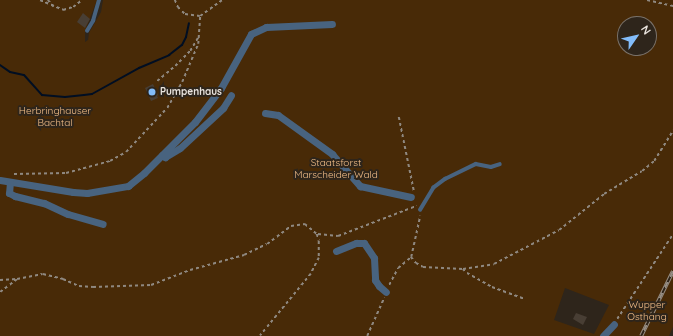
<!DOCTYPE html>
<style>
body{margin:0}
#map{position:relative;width:673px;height:336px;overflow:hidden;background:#2e251b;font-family:Quicksand,sans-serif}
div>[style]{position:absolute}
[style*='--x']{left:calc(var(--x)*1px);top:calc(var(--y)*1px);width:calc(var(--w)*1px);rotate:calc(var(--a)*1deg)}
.green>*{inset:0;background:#482a07}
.stream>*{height:2px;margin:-1px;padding:0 1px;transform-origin:1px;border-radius:1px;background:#000e22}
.building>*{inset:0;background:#483e34}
.path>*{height:1.5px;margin-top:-0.75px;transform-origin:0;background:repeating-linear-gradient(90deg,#8f8880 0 3px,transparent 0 6px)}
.service>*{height:3.5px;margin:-1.75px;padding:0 1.75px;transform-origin:1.75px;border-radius:1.75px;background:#48637f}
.minor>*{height:7px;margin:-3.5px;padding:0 3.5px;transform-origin:3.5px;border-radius:3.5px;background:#48637f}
.rail>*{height:3.5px;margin-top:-1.75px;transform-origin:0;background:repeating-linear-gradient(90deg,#2e251b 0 6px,#968f87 0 12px);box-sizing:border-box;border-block:1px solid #968f87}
.dots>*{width:11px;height:11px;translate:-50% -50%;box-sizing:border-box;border:2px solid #2e251b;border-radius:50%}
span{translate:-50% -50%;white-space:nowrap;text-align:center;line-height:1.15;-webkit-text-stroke:4px #2e251b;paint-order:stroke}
.poi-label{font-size:10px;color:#eae4de;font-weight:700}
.left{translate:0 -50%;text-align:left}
.park-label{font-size:10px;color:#f3be88}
.north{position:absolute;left:617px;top:16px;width:40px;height:40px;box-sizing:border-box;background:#2e251b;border:1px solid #797169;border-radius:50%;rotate:56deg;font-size:11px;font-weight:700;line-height:16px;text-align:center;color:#eae4de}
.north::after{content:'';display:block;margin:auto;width:14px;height:18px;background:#82bcfa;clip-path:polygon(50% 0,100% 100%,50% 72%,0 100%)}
</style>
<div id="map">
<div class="green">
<div style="clip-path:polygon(evenodd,0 0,97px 0,85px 31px,85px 42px,88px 40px,89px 33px,101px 12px,103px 0,673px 0,673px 327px,669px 336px,0 336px,0 0,625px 24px,649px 24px,649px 48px,625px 48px,625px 24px,0 0,565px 288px,609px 305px,594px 334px,554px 320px,565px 288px)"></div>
</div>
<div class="stream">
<div style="--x:0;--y:65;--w:12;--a:35"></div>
<div style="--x:10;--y:72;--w:14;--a:12"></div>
<div style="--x:24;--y:75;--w:27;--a:48"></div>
<div style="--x:42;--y:95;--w:23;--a:5"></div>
<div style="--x:65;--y:97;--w:19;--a:-6"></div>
<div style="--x:84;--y:95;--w:8;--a:-7"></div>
<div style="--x:92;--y:94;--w:54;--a:-29"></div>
<div style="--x:139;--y:68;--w:33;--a:-23"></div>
<div style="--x:169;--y:55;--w:16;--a:-38"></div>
<div style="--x:182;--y:45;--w:9;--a:-63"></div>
<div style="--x:186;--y:37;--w:14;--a:-78"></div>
</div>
<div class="building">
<div style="clip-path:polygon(83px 13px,90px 19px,85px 28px,77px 22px)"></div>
<div style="clip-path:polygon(153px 84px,158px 95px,157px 96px,158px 98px,151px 101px,145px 88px)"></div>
<div style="clip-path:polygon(576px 313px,587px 317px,583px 325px,573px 319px)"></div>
</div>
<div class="path">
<div style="--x:40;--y:0;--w:25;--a:23"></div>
<div style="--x:63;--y:10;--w:10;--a:-17"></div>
<div style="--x:73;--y:7;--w:11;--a:-38"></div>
<div style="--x:48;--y:0;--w:9;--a:49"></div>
<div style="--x:175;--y:0;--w:8;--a:67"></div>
<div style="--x:178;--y:7;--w:10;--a:45"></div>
<div style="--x:185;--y:14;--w:15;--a:8"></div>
<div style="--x:200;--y:16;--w:27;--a:-36"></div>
<div style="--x:647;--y:0;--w:27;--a:13"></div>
<div style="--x:157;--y:81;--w:23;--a:-40"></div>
<div style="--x:175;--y:66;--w:21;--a:-45"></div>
<div style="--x:190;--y:51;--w:17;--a:-59"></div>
<div style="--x:399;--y:117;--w:76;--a:78.5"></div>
<div style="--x:14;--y:174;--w:52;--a:-1.1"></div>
<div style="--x:66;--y:173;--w:46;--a:-15.3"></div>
<div style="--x:110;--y:161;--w:18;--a:-29"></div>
<div style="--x:126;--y:152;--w:60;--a:-47"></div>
<div style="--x:167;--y:108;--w:30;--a:-60"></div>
<div style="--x:182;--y:82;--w:41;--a:-67.2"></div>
<div style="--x:198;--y:44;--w:28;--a:-86"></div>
<div style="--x:318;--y:234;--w:20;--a:6"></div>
<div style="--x:338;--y:236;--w:84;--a:-21"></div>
<div style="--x:411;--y:257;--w:8;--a:50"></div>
<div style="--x:416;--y:263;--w:8;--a:30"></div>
<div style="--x:423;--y:267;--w:40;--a:2.9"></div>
<div style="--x:463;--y:269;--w:31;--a:-9"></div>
<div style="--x:494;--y:264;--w:73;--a:-27.6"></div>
<div style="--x:559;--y:230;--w:58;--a:-38.7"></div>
<div style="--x:604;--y:194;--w:44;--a:-31.2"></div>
<div style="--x:642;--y:171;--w:16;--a:-40"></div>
<div style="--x:654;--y:161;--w:36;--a:-58"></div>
<div style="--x:463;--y:269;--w:6;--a:45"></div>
<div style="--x:467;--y:273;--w:29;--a:29"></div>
<div style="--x:492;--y:287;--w:35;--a:20"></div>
<div style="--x:0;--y:280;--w:17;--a:-3"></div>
<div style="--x:17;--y:279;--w:26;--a:-11"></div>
<div style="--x:43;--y:274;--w:21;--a:14"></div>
<div style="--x:63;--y:279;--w:17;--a:24"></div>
<div style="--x:79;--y:286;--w:14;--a:4"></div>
<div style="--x:93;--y:287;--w:58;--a:-2"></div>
<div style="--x:151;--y:285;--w:42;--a:-21"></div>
<div style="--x:190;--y:270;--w:56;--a:-15.5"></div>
<div style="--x:244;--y:255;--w:25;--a:-26"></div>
<div style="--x:267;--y:244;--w:30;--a:-37"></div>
<div style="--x:291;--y:226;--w:14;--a:-8"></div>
<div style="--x:305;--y:224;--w:16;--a:40"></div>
<div style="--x:317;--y:234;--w:7;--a:74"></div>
<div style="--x:319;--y:241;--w:17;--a:90"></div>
<div style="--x:319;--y:258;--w:18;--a:117"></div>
<div style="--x:311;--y:274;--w:80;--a:129.4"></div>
<div style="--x:389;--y:285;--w:19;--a:-62"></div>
<div style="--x:398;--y:268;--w:17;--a:-40"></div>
<div style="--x:411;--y:257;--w:42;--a:-77.6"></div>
<div style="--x:0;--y:292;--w:21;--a:-37"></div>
<div style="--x:617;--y:319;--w:102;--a:-56.6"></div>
<div style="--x:367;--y:336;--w:42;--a:-65.9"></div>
</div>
<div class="service">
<div style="--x:87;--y:31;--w:12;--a:-59"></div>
<div style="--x:93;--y:21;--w:22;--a:-74"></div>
<div style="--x:420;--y:210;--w:26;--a:-59"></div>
<div style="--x:433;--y:188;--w:15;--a:-37"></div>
<div style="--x:445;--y:179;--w:34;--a:-26"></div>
<div style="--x:476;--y:164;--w:15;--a:11"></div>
<div style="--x:491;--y:167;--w:9;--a:-18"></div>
</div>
<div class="minor">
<div style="--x:265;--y:113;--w:13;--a:9"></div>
<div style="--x:278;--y:115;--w:67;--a:35.8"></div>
<div style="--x:332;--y:154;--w:43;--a:48.8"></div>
<div style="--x:360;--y:186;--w:52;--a:12.2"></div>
<div style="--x:162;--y:155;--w:4;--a:34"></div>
<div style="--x:165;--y:157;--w:17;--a:-31"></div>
<div style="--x:180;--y:148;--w:59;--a:-42.9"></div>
<div style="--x:223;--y:108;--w:15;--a:-58"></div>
<div style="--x:0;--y:180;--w:74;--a:9.3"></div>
<div style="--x:73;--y:192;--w:14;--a:4"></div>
<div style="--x:87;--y:193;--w:42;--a:-9.7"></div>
<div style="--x:128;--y:186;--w:21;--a:-39"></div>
<div style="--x:144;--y:173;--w:72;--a:-45"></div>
<div style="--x:195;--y:122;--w:43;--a:-52.6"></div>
<div style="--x:221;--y:88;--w:62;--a:-60.9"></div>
<div style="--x:251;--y:34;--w:17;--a:-25"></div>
<div style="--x:266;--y:27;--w:66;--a:-2.6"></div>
<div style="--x:10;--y:182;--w:11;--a:95"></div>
<div style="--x:9;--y:193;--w:7;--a:27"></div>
<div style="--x:15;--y:196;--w:30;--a:14"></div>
<div style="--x:44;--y:203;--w:26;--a:25"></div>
<div style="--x:68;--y:214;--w:36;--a:16"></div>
<div style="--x:336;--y:251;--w:22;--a:-22"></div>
<div style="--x:356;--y:243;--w:8;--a:0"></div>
<div style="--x:364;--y:243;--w:18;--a:56"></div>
<div style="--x:374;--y:258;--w:22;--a:87"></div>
<div style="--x:375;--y:280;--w:7;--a:56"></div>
<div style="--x:379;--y:286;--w:9;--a:41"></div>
<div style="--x:603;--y:336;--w:16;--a:-47"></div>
</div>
<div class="rail">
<div style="--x:641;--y:336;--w:72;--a:-63.8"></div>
</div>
<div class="dots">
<div style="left:152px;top:92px;background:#82bcfa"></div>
</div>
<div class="poi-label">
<span class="left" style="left:160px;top:92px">Pumpenhaus</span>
</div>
<div class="park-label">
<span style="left:55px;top:116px">Herbringhauser<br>Bachtal</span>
<span style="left:336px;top:168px">Staatsforst<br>Marscheider Wald</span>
<span style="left:647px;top:310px">Wupper<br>Osthang</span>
</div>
<div class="north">N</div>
</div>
